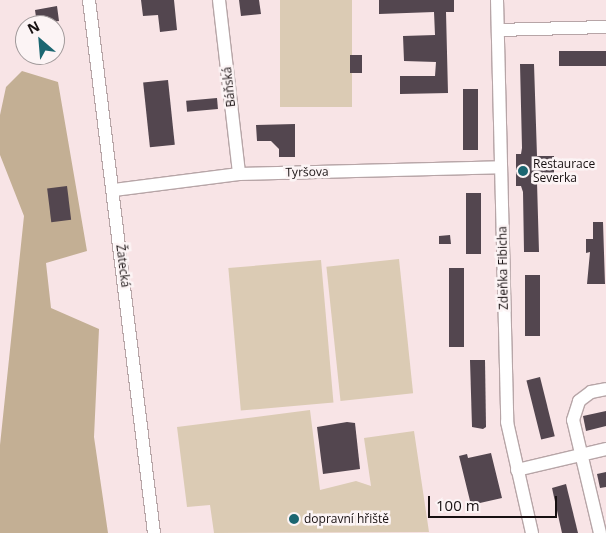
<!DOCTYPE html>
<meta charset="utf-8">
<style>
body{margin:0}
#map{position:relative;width:606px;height:533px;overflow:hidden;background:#f8e4e6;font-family:"Open Sans",sans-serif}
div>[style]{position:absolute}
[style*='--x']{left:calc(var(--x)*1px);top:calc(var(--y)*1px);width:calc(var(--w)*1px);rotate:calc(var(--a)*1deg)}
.green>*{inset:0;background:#dbcbb4;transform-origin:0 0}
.forest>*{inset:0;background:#c3af94}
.building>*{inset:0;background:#53464f;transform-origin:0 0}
.roads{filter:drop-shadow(1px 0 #b7a5a7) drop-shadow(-1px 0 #b7a5a7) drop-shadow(0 1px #b7a5a7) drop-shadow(0 -1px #b7a5a7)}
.minor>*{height:12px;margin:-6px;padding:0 6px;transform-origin:6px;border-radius:6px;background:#fff}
.dots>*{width:14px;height:14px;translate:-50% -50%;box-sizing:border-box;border:2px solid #fcf4f5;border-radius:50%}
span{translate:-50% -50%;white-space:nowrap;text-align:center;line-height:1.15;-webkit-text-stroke:5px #fcf4f5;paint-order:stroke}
.street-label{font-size:12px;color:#171011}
.poi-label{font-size:12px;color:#171011}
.left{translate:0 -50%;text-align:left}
.north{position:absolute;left:15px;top:15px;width:50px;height:50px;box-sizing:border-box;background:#fcf4f5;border:1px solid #a0999a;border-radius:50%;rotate:333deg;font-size:14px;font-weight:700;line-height:20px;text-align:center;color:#171011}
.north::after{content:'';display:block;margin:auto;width:18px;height:22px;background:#1b6671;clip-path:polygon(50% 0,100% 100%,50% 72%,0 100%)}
.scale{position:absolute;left:428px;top:496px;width:129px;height:22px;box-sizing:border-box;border:2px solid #171011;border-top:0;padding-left:6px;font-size:15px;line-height:18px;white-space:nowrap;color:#171011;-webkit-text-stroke:4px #fcf4f5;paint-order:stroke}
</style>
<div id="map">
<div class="green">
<div style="left:280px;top:0;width:72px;height:107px"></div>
<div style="left:399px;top:259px;width:135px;height:73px;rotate:84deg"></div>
<div style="left:321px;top:260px;width:143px;height:93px;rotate:85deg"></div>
<div style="clip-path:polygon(310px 410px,320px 490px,356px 481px,371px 486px,364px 438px,414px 431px,429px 532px,214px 533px,210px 505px,187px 507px,177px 427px)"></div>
</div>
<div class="forest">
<div style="clip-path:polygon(22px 71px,58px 82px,87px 251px,46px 263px,51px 308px,99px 329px,94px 437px,108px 533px,0 533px,0 445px,24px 216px,0 155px,0 115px,6px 87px)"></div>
</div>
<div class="building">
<div style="clip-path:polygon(141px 0,174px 0,177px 30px,160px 32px,158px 15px,143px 16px)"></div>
<div style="clip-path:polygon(239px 0,259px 0,261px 14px,241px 16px)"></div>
<div style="clip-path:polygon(379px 0,454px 0,454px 12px,446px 12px,448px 93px,400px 94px,400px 76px,435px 76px,436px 62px,404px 61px,403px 36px,435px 35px,434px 12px,379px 14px)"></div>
<div style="clip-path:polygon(57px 6px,59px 21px,51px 22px,51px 25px,37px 24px,35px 10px)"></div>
<div style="left:606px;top:51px;width:15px;height:47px;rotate:90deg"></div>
<div style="left:350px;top:55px;width:12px;height:18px"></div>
<div style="clip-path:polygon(520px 64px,534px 64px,537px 156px,554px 156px,554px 182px,537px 182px,539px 252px,524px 252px,523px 192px,521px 186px,516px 186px,516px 154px,521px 154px,522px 148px)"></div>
<div style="left:168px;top:80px;width:65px;height:25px;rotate:84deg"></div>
<div style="left:463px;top:89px;width:15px;height:61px"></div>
<div style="left:217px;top:98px;width:11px;height:31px;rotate:85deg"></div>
<div style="clip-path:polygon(295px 124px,295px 157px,279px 157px,279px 149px,271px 141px,257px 141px,256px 125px)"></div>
<div style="left:67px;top:186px;width:34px;height:20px;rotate:83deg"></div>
<div style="left:466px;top:193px;width:15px;height:61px"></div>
<div style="clip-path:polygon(593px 222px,603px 222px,605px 284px,587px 284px,590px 252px,586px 253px,586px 239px,593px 239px)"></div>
<div style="clip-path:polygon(450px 235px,451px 244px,439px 244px,439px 236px)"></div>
<div style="left:449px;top:268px;width:15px;height:79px"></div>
<div style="left:525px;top:275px;width:15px;height:61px"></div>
<div style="clip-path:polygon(470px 360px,485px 360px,486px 427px,483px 429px,472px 427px)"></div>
<div style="left:540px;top:377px;width:61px;height:14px;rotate:76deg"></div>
<div style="clip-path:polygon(606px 411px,606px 426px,586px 431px,583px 416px)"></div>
<div style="clip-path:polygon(347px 422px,355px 423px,360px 469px,323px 474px,317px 427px)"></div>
<div style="clip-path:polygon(491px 453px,502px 498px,471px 505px,459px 456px,467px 454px,468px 458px)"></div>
<div style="clip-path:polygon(606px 472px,606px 487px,600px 488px,597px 474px)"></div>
<div style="clip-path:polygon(566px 484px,578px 533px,562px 533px,552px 488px)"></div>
</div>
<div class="roads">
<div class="minor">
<div style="--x:89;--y:0;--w:537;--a:83.05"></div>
<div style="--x:219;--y:0;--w:175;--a:83.4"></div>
<div style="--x:497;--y:0;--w:422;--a:88.6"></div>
<div style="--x:507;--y:422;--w:114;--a:77.3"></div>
<div style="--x:498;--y:30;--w:108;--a:-1.6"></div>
<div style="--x:114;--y:190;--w:126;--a:-7.3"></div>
<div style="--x:239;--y:174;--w:262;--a:-1.5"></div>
<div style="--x:517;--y:470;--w:91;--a:-13.3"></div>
<div style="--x:600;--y:533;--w:116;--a:-103.4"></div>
<div style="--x:573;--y:420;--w:20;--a:-72"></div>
<div style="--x:579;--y:401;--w:15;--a:-37"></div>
<div style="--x:591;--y:392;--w:15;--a:-11"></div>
</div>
</div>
<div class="dots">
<div style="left:523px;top:171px;background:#1b6671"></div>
<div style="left:294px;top:519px;background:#1b6671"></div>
</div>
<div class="street-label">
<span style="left:229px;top:87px;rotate:-96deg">Báňská</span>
<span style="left:307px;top:172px;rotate:-1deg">Tyršova</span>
<span style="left:123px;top:266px;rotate:83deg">Žatecká</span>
<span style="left:503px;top:268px;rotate:-91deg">Zdeňka Fibicha</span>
</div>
<div class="poi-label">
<span class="left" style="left:533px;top:171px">Restaurace<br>Severka</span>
<span class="left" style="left:304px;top:519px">dopravní hřiště</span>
</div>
<div class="north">N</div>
<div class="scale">100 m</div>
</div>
